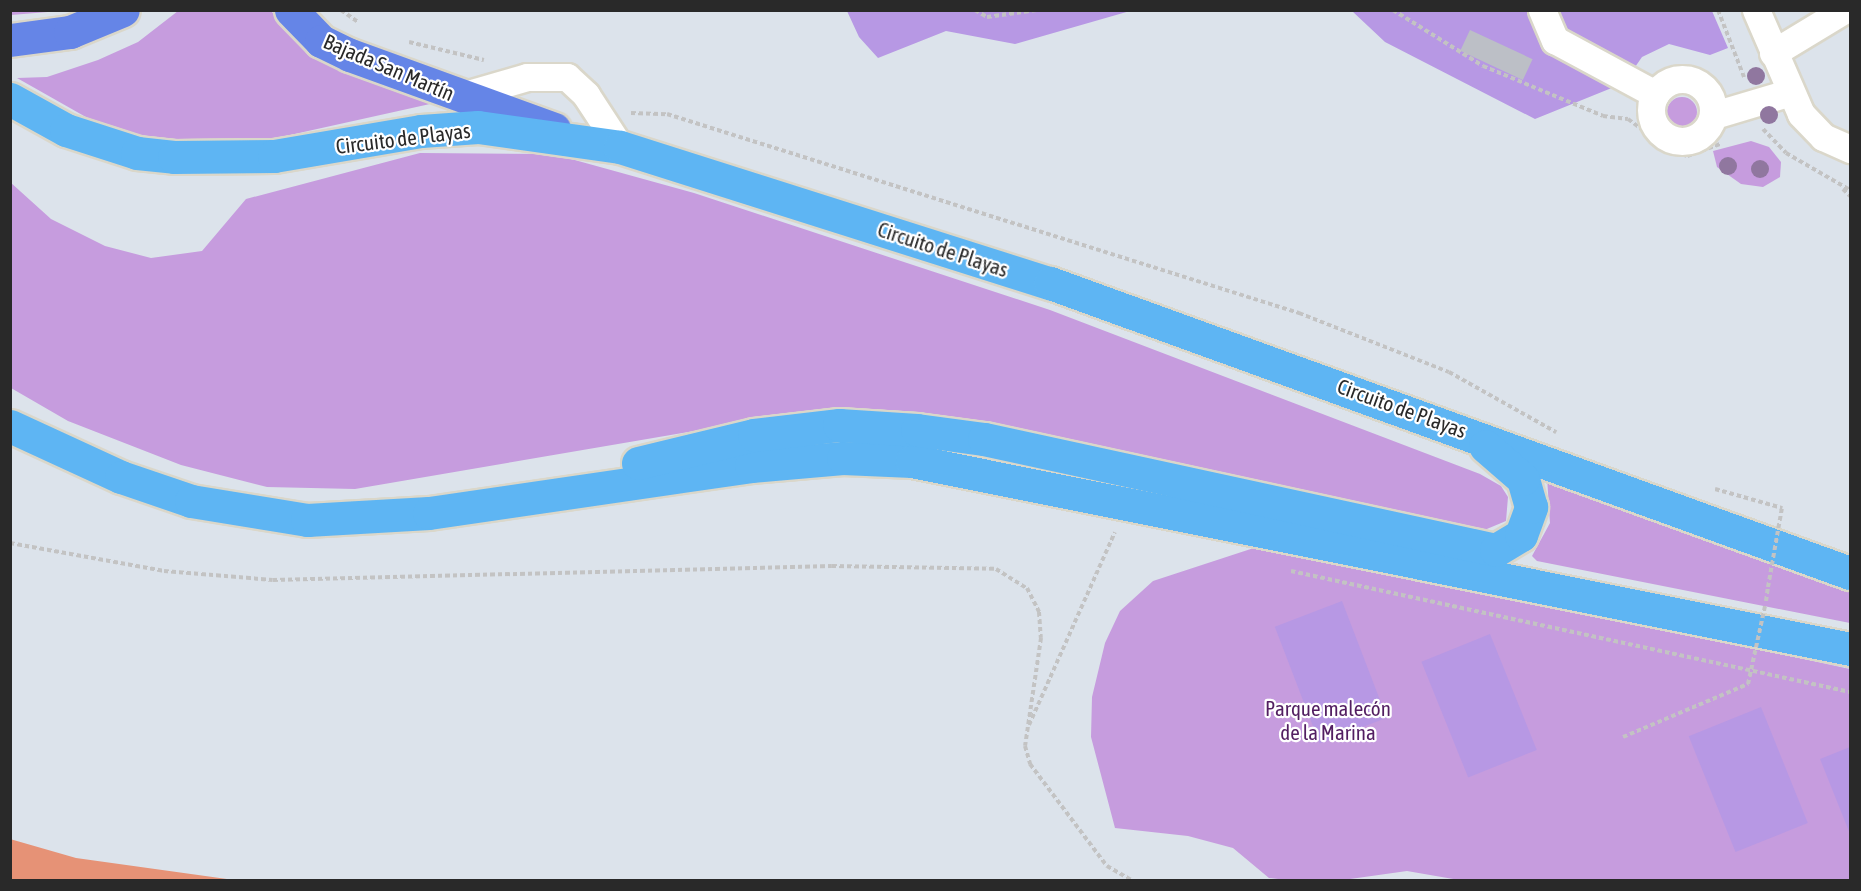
<!DOCTYPE html>
<meta charset="utf-8">
<style>
body{margin:0}
#map{position:relative;width:1861px;height:891px;overflow:hidden;background:#dce3eb;font-family:"Asap Condensed",sans-serif}
div>[style]{position:absolute}
[style*='--x']{left:calc(var(--x)*1px);top:calc(var(--y)*1px);width:calc(var(--w)*1px);rotate:calc(var(--a)*1deg)}
.green>*{inset:0;background:#c69cde}
.round{border-radius:50%}
.pitch>*{inset:0;background:#b798e4;transform-origin:0 0}
.water>*{inset:0;background:#e69276}
.building>*{inset:0;background:#bcbfc6;transform-origin:0 0}
.path>*{height:4px;margin-top:-2px;transform-origin:0;background:repeating-linear-gradient(90deg,#c3c3c3 0 4.5px,transparent 0 7.5px)}
.roads{filter:drop-shadow(2px 0 #dad7ca) drop-shadow(-2px 0 #dad7ca) drop-shadow(0 2px #dad7ca) drop-shadow(0 -2px #dad7ca)}
.minor>*{height:27px;margin:-13.5px;padding:0 13.5px;transform-origin:13.5px;border-radius:13.5px;background:#fff}
.minor>.ring{margin:-13.5px;padding:0;box-sizing:content-box;background:none;border:27px solid #fff;border-radius:50%}
.major>*{height:33px;margin:-16.5px;padding:0 16.5px;transform-origin:16.5px;border-radius:16.5px;background:#6585e7}
.highway>*{height:33px;margin:-16.5px;padding:0 16.5px;transform-origin:16.5px;border-radius:16.5px;background:#5eb5f3}
.path-bridge>*{height:4px;margin-top:-2px;transform-origin:0;background:repeating-linear-gradient(90deg,#c3c3c3 0 4.5px,transparent 0 7.5px)}
.trees>*{width:18px;height:18px;margin:-9px;border-radius:50%;background:#90779f}
span{translate:-50% -50%;white-space:nowrap;text-align:center;line-height:1.15;-webkit-text-stroke:4.5px #fff;paint-order:stroke}
.street-label{font-size:21px;color:#292929}
.park-label{font-size:21px;color:#521e61}
.frame{position:absolute;inset:0;border:12px solid #292929;pointer-events:none}
</style>
<div id="map">
<div class="green">
<div style="clip-path:polygon(10px 11px,11px 10px,60px 11px,11px 15px)"></div>
<div style="clip-path:polygon(178px 11px,271px 11px,292px 35px,322px 52px,448px 100px,263px 141px,170px 144px,100px 125px,17px 78px,47px 77px,98px 60px,138px 42px)"></div>
<div class="round" style="left:1667px;top:97px;width:30px;height:30px"></div>
<div style="clip-path:polygon(1751px 141px,1769px 147px,1781px 162px,1780px 177px,1763px 187px,1741px 184px,1717px 167px,1713px 151px)"></div>
<div style="clip-path:polygon(420px 153px,553px 154px,694px 193px,1050px 310px,1480px 474px,1501px 486px,1508px 497px,1506px 521px,1482px 531px,1197px 470px,741px 423px,355px 489px,267px 487px,181px 465px,68px 421px,11px 388px,10px 182px,51px 219px,105px 246px,151px 258px,202px 251px,246px 199px)"></div>
<div style="clip-path:polygon(1547px 477px,1850px 587px,1850px 623px,1537px 561px,1532px 556px,1550px 523px)"></div>
<div style="clip-path:polygon(1266px 544px,1850px 669px,1850px 880px,1459px 880px,1407px 871px,1343px 880px,1286px 880px,1269px 878px,1233px 848px,1188px 836px,1115px 828px,1091px 737px,1092px 697px,1105px 643px,1120px 611px,1153px 581px)"></div>
</div>
<div class="pitch">
<div style="clip-path:polygon(847px 11px,1130px 11px,1015px 44px,946px 31px,878px 58px,859px 37px)"></div>
<div style="clip-path:polygon(1352px 11px,1712px 11px,1728px 48px,1710px 55px,1669px 44px,1642px 57px,1624px 83px,1535px 119px,1385px 42px)"></div>
<div style="left:1342px;top:601px;width:125px;height:72px;rotate:69deg"></div>
<div style="left:1490px;top:634px;width:125px;height:74px;rotate:68deg"></div>
<div style="left:1761px;top:707px;width:125px;height:78px;rotate:68deg"></div>
<div style="clip-path:polygon(1850px 747px,1850px 834px,1820px 759px)"></div>
</div>
<div class="water">
<div style="clip-path:polygon(10px 839px,76px 858px,234px 880px,11px 880px)"></div>
</div>
<div class="building">
<div style="left:1470px;top:30px;width:69px;height:23px;rotate:25deg"></div>
</div>
<div class="path">
<div style="--x:341;--y:10;--w:21;--a:35"></div>
<div style="--x:975;--y:10;--w:14;--a:30"></div>
<div style="--x:987;--y:17;--w:50;--a:-8"></div>
<div style="--x:1393;--y:10;--w:106;--a:31.9"></div>
<div style="--x:1483;--y:66;--w:130;--a:22.6"></div>
<div style="--x:1603;--y:116;--w:25;--a:7"></div>
<div style="--x:1628;--y:119;--w:50;--a:36.9"></div>
<div style="--x:1668;--y:149;--w:20;--a:20"></div>
<div style="--x:1687;--y:156;--w:37;--a:-20"></div>
<div style="--x:1718;--y:10;--w:72;--a:68.8"></div>
<div style="--x:409;--y:42;--w:77;--a:13.5"></div>
<div style="--x:631;--y:113;--w:36;--a:2"></div>
<div style="--x:667;--y:114;--w:663;--a:17.48"></div>
<div style="--x:1299;--y:313;--w:161;--a:21.5"></div>
<div style="--x:1449;--y:372;--w:123;--a:29.3"></div>
<div style="--x:1763;--y:129;--w:33;--a:46"></div>
<div style="--x:1786;--y:153;--w:74;--a:30"></div>
<div style="--x:1843;--y:189;--w:10;--a:45"></div>
<div style="--x:1715;--y:489;--w:70;--a:15.8"></div>
<div style="--x:10;--y:543;--w:157;--a:10.3"></div>
<div style="--x:164;--y:571;--w:109;--a:4.7"></div>
<div style="--x:273;--y:580;--w:559;--a:-1.43"></div>
<div style="--x:832;--y:566;--w:164;--a:1"></div>
<div style="--x:996;--y:569;--w:36;--a:32"></div>
<div style="--x:1027;--y:588;--w:27;--a:63"></div>
<div style="--x:1039;--y:612;--w:26;--a:86"></div>
<div style="--x:1041;--y:638;--w:109;--a:98.4"></div>
<div style="--x:1025;--y:746;--w:19;--a:74"></div>
<div style="--x:1030;--y:764;--w:128;--a:53"></div>
<div style="--x:1107;--y:866;--w:28;--a:30"></div>
<div style="--x:1291;--y:571;--w:572;--a:12.21"></div>
<div style="--x:1766;--y:601;--w:14;--a:-82"></div>
<div style="--x:1029;--y:725;--w:211;--a:-66"></div>
<div style="--x:1623;--y:737;--w:136;--a:-23"></div>
</div>
<div class="roads">
<div class="minor">
<div style="--x:1542;--y:10;--w:33;--a:67"></div>
<div style="--x:1555;--y:40;--w:114;--a:28.4"></div>
<div style="--x:1756;--y:10;--w:113;--a:66.6"></div>
<div style="--x:1801;--y:114;--w:32;--a:46"></div>
<div style="--x:1823;--y:137;--w:30;--a:24"></div>
<div style="--x:1773;--y:53;--w:83;--a:-31.2"></div>
<div class="ring" style="left:1651px;top:79px;width:35px;height:35px"></div>
<div style="--x:458;--y:97;--w:72;--a:-16.2"></div>
<div style="--x:527;--y:77;--w:40;--a:0"></div>
<div style="--x:567;--y:77;--w:26;--a:43"></div>
<div style="--x:586;--y:95;--w:62;--a:56.8"></div>
<div style="--x:1714;--y:115;--w:80;--a:-16.6"></div>
</div>
<div class="major">
<div style="--x:291;--y:10;--w:43;--a:45.9"></div>
<div style="--x:321;--y:41;--w:32;--a:26"></div>
<div style="--x:350;--y:55;--w:217;--a:19.9"></div>
<div style="--x:10;--y:40;--w:61;--a:-7.6"></div>
<div style="--x:70;--y:32;--w:57;--a:-22.5"></div>
</div>
<div class="highway">
<div style="--x:10;--y:99;--w:64;--a:29"></div>
<div style="--x:66;--y:130;--w:75;--a:17.9"></div>
<div style="--x:137;--y:153;--w:37;--a:6"></div>
<div style="--x:174;--y:157;--w:100;--a:-0.6"></div>
<div style="--x:274;--y:156;--w:149;--a:-9.7"></div>
<div style="--x:421;--y:131;--w:57;--a:-4"></div>
<div style="--x:478;--y:127;--w:143;--a:8"></div>
<div style="--x:620;--y:147;--w:451;--a:17.6"></div>
<div style="--x:1050;--y:283;--w:851;--a:19.93"></div>
<div style="--x:10;--y:426;--w:122;--a:24.7"></div>
<div style="--x:121;--y:477;--w:74;--a:18.9"></div>
<div style="--x:191;--y:501;--w:118;--a:9.3"></div>
<div style="--x:307;--y:520;--w:122;--a:-3.3"></div>
<div style="--x:429;--y:513;--w:325;--a:-8.3"></div>
<div style="--x:751;--y:466;--w:92;--a:-5"></div>
<div style="--x:843;--y:458;--w:69;--a:2.5"></div>
<div style="--x:912;--y:461;--w:957;--a:11.33"></div>
<div style="--x:638;--y:463;--w:119;--a:-13.6"></div>
<div style="--x:754;--y:435;--w:86;--a:-6.7"></div>
<div style="--x:839;--y:425;--w:78;--a:3.7"></div>
<div style="--x:917;--y:430;--w:68;--a:7.7"></div>
<div style="--x:984;--y:439;--w:524;--a:12.23"></div>
<div style="--x:1496;--y:550;--w:29;--a:-31"></div>
<div style="--x:1521;--y:535;--w:30;--a:-70"></div>
<div style="--x:1531;--y:507;--w:29;--a:-106"></div>
<div style="--x:1523;--y:479;--w:50;--a:-139"></div>
</div>
</div>
<div class="path-bridge">
<div style="--x:1768;--y:587;--w:80;--a:-80"></div>
<div style="--x:1748;--y:684;--w:80;--a:-77.7"></div>
</div>
<div class="trees">
<div style="left:1756px;top:76px"></div>
<div style="left:1769px;top:115px"></div>
<div style="left:1728px;top:166px"></div>
<div style="left:1760px;top:169px"></div>
</div>
<div class="street-label">
<span style="left:389px;top:67px;rotate:23deg">Bajada San Martín</span>
<span style="left:403px;top:138px;rotate:-7deg">Circuito de Playas</span>
<span style="left:943px;top:249px;rotate:18deg">Circuito de Playas</span>
<span style="left:1402px;top:408px;rotate:20deg">Circuito de Playas</span>
</div>
<div class="park-label">
<span style="left:1328px;top:720px">Parque malecón<br>de la Marina</span>
</div>
<div class="frame"></div>
</div>
